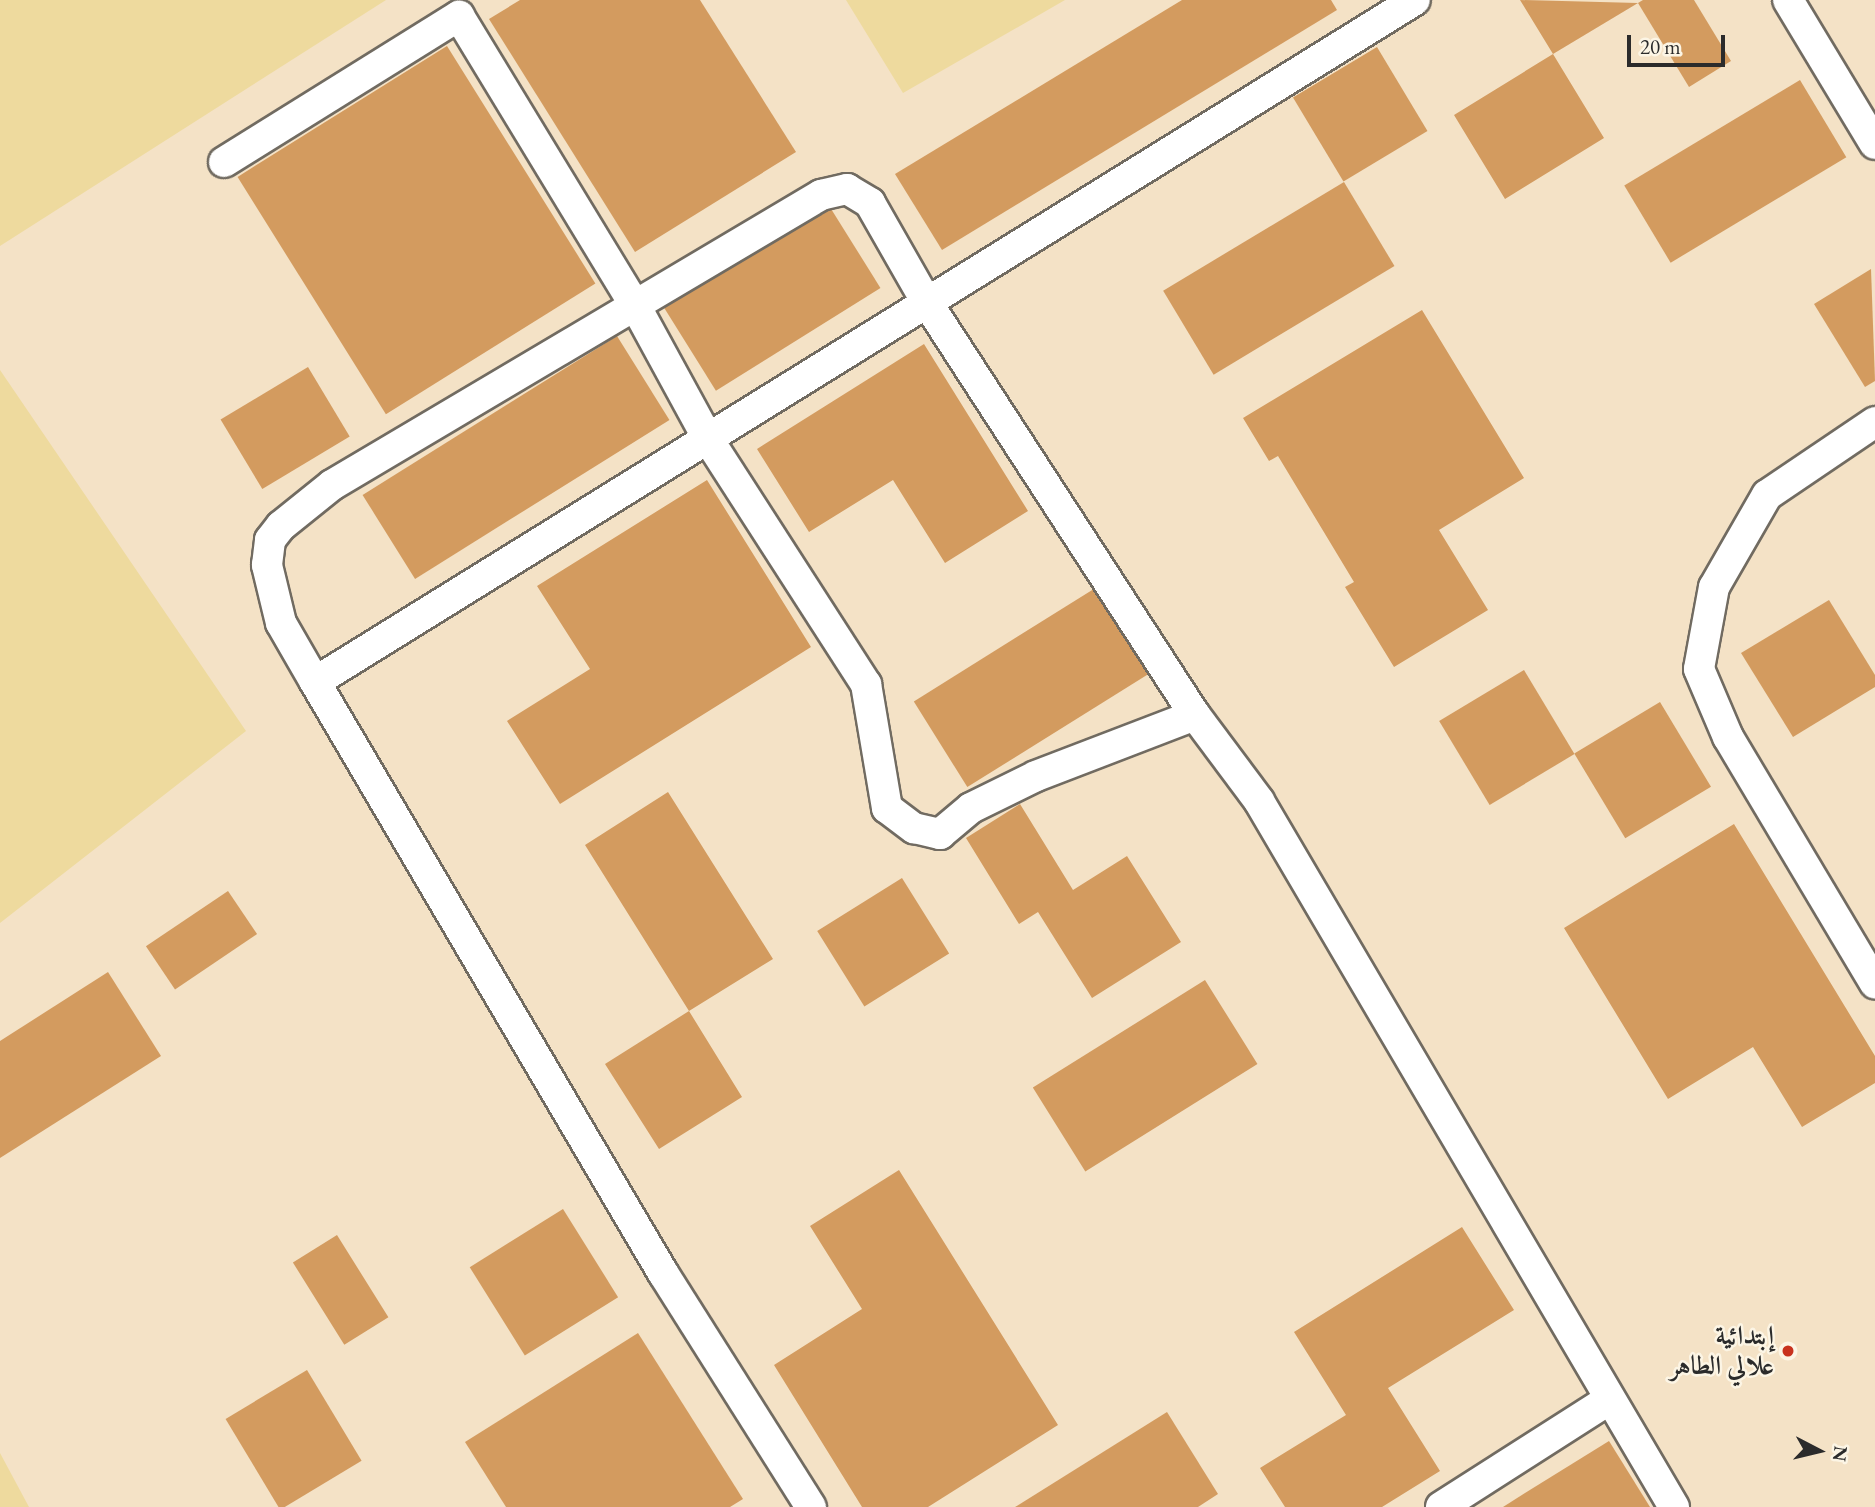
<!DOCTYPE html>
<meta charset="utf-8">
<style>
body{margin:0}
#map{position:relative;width:1875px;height:1507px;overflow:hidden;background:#f4e2c6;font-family:"EB Garamond",Amiri,serif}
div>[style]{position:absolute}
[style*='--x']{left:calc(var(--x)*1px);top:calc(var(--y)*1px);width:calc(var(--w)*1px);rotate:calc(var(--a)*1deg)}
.sand>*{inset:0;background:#eeda9e}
.building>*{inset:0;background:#d39b5f;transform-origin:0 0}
.roads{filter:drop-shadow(2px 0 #716b61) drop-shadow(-2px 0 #716b61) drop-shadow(0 2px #716b61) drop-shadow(0 -2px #716b61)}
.street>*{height:30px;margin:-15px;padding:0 15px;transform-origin:15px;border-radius:15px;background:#fff}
.dots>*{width:19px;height:19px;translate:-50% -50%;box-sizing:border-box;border:4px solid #fcf5e5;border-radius:50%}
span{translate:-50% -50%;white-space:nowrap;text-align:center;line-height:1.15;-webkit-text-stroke:5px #fcf5e5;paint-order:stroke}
.poi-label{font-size:26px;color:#2b2b2b;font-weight:700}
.right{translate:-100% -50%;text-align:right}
.north{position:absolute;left:1784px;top:1416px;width:70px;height:70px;-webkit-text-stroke:5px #fcf5e5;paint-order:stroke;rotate:97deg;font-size:19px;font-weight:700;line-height:28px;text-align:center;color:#2b2b2b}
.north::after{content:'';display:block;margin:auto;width:24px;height:32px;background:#2b2b2b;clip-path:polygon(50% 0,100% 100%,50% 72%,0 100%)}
.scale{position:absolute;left:1627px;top:35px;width:98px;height:32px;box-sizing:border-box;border:4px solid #2b2b2b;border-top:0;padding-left:9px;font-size:21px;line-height:24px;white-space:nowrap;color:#2b2b2b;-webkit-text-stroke:5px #fcf5e5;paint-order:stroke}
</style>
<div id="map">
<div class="sand">
<div style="clip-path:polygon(0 0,386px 0,0 246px)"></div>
<div style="clip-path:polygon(846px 0,1065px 0,903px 93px)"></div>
<div style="clip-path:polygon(0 370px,246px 731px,0 923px)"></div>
<div style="clip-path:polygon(0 1453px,29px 1507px,0 1507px)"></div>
</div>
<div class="building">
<div style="clip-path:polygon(520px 0,700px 0,796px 152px,635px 252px,489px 19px)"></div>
<div style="clip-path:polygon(1182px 0,1331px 0,1337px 10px,942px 250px,895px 174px)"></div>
<div style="clip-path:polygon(1520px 0,1638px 3px,1553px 54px,1604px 138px,1505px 199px,1454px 115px,1553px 54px)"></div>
<div style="clip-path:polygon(1643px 0,1694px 0,1731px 61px,1689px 87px,1638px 3px)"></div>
<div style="left:447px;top:46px;width:280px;height:247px;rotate:58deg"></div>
<div style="left:1377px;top:47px;width:98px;height:98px;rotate:59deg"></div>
<div style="left:1800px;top:80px;width:90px;height:205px;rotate:59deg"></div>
<div style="left:1344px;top:182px;width:98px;height:211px;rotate:59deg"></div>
<div style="left:828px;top:204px;width:99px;height:194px;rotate:58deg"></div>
<div style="clip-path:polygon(1871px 269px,1875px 381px,1865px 387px,1814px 304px)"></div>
<div style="clip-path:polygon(1422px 310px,1524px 478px,1439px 530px,1488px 610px,1394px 667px,1345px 587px,1354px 582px,1278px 456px,1269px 461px,1243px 418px)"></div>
<div style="left:617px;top:336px;width:99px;height:300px;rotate:58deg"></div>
<div style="clip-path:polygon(924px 344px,1028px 511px,945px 563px,893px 480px,809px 532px,757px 449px)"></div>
<div style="left:308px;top:367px;width:81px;height:102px;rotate:59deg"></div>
<div style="clip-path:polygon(707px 480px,811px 647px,560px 804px,507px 721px,590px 669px,537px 586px)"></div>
<div style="left:1097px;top:587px;width:101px;height:216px;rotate:58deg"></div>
<div style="clip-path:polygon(1829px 600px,1875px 675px,1875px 687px,1793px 737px,1741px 653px)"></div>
<div style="left:1524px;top:670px;width:98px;height:99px;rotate:59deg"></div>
<div style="left:1660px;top:702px;width:99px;height:100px;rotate:59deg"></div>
<div style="clip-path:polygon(668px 792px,773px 959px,689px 1011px,742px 1097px,659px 1149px,605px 1064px,689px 1011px,585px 845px)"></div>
<div style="clip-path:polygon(1020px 804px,1073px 890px,1127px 856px,1181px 942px,1092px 998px,1038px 912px,1019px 924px,966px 838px)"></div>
<div style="clip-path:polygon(1734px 824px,1875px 1056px,1875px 1083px,1802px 1127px,1753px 1047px,1668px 1099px,1564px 928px)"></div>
<div style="left:902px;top:878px;width:89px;height:100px;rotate:58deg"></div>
<div style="left:228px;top:891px;width:52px;height:99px;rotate:56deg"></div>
<div style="clip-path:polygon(108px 972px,161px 1056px,0 1158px,0 1041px)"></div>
<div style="left:1205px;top:980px;width:99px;height:203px;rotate:58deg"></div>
<div style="clip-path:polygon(899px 1170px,1058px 1425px,928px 1507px,862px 1507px,774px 1365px,862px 1309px,810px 1226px)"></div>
<div style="left:563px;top:1209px;width:104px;height:110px;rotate:58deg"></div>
<div style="clip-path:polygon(1462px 1227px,1514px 1310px,1388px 1388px,1440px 1471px,1382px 1507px,1285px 1507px,1260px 1468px,1346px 1415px,1294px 1332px)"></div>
<div style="left:337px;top:1235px;width:97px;height:52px;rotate:58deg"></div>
<div style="clip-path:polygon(638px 1333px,743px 1499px,730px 1507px,506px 1507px,465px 1442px)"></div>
<div style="left:307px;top:1370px;width:106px;height:95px;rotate:59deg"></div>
<div style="clip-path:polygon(1167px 1412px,1218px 1494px,1198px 1507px,1015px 1507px)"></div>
<div style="clip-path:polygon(1609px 1441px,1650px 1507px,1503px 1507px,1525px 1493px)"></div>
</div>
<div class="roads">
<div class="street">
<div style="--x:1788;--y:0;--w:168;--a:58.9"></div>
<div style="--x:224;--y:162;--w:277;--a:-31.9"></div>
<div style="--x:459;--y:16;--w:338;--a:58.7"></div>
<div style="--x:635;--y:305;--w:153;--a:61.4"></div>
<div style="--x:708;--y:439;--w:292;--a:57.2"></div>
<div style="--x:866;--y:684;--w:126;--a:80.4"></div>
<div style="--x:887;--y:808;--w:34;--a:37"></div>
<div style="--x:914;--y:828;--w:27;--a:13"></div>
<div style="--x:940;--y:834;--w:40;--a:-40"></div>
<div style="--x:971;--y:808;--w:72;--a:-26.2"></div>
<div style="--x:1036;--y:776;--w:170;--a:-21"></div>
<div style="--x:1875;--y:422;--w:130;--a:145.9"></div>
<div style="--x:1767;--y:495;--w:106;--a:119.9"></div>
<div style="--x:1714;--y:587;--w:83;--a:100.4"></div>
<div style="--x:1699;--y:669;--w:74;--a:66.9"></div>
<div style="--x:1728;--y:737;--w:287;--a:59.2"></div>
<div style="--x:315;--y:682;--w:1294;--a:-31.8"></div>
<div style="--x:811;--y:1507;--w:277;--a:-122.3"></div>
<div style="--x:663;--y:1273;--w:686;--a:-120.49"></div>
<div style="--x:315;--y:682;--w:68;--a:-120"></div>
<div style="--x:281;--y:623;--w:60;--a:-103.6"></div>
<div style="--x:267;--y:565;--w:25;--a:-83"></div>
<div style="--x:270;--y:540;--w:18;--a:-52"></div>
<div style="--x:281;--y:526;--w:65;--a:-38.8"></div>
<div style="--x:332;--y:485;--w:569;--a:-30.67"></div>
<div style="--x:821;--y:195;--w:27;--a:-13"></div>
<div style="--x:847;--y:189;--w:27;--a:31"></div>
<div style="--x:870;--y:203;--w:113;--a:60.3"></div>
<div style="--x:926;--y:301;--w:494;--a:57"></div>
<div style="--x:1195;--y:715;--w:107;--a:53.3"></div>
<div style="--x:1259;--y:801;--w:819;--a:59.55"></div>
<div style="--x:1441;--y:1507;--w:198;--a:-32.6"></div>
</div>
</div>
<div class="dots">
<div style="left:1788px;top:1351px;background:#c8321e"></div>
</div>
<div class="poi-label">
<span class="right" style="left:1774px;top:1351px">إبتدائية<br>علالي الطاهر</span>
</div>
<div class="north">N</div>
<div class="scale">20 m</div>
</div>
